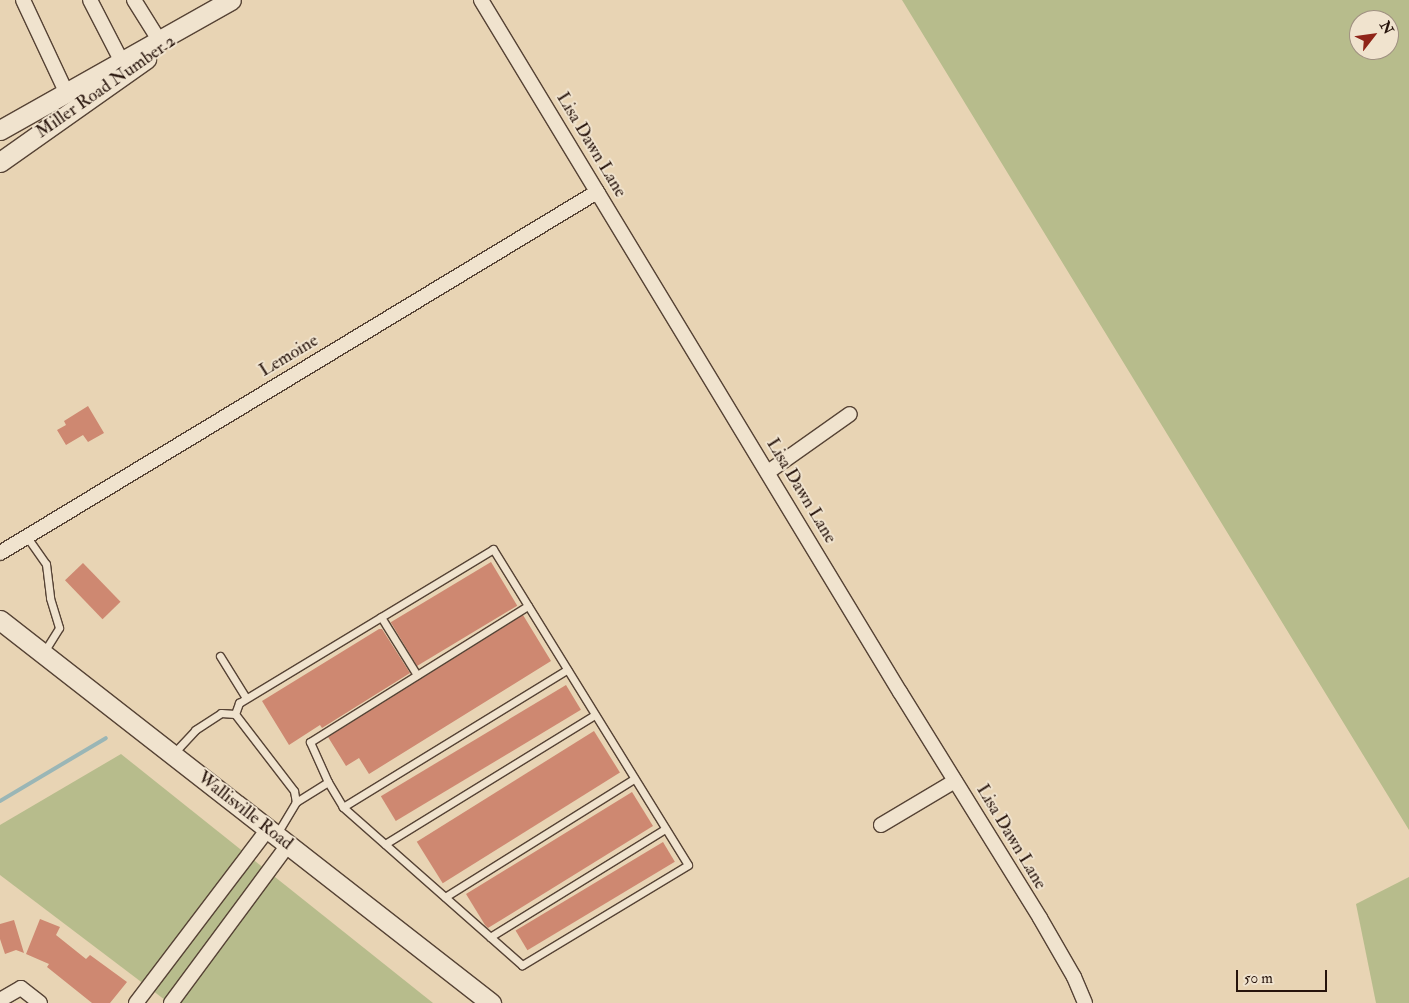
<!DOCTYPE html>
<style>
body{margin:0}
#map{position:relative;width:1409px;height:1003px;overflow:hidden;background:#e8d4b4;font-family:"IM FELL Double Pica",serif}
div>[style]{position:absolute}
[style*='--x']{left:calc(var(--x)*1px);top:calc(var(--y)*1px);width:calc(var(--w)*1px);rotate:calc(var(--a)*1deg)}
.green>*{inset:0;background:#b7bc8c}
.stream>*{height:4px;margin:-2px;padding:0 2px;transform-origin:2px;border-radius:2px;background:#9ab6b6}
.building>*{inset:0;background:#ce8871;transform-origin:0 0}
.roads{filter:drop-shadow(1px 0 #564335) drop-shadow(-1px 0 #564335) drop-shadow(0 1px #564335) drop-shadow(0 -1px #564335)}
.lane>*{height:7px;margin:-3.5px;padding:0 3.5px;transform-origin:3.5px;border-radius:3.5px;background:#f0e3ce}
.street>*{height:14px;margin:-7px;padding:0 7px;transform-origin:7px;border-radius:7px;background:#f0e3ce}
.secondary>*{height:19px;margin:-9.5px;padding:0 9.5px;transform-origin:9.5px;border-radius:9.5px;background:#f0e3ce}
span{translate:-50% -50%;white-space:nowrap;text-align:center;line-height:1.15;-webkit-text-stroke:4px #f0e3ce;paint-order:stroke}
.street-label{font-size:18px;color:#26130b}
.north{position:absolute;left:1349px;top:10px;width:50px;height:50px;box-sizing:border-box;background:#f0e3ce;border:1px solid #9f9080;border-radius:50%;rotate:60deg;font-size:14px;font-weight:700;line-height:20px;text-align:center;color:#26130b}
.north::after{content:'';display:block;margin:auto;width:18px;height:22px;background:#8f2418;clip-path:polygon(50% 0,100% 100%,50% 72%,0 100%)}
.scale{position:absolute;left:1236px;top:970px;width:91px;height:22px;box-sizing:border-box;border:2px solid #26130b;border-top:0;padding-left:6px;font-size:15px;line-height:18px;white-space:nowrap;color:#26130b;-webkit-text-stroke:4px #f0e3ce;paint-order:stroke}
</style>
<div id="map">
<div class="green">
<div style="clip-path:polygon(evenodd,902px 0,1409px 0,1409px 830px,902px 0,1359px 20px,1389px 20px,1389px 50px,1359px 50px,1359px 20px)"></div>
<div style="clip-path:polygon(121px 754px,433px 1003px,169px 1003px,0 875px,0 825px)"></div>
<div style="clip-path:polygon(1409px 877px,1409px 1003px,1376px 1003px,1356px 904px)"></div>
</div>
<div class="stream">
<div style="--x:0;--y:801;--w:123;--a:-30.7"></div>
</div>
<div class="building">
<div style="clip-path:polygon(88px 406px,104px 433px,88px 442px,83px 435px,66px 445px,57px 430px,66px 425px,64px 421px)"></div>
<div style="left:491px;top:562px;width:51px;height:117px;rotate:59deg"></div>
<div style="left:83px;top:563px;width:54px;height:25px;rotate:46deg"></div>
<div style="clip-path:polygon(523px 615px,551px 661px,369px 774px,359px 758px,346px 766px,328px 737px)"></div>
<div style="clip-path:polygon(379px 629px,382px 629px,410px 673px,322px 728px,320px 725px,289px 745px,262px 701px)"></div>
<div style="left:566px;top:685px;width:29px;height:216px;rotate:59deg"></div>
<div style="left:594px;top:731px;width:49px;height:209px;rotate:58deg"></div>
<div style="clip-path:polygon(632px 792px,653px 826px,488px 928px,485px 925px,466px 894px)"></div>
<div style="left:663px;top:842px;width:23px;height:172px;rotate:59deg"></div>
<div style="clip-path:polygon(40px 919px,60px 927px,56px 935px,86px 959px,90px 955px,127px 982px,110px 1003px,92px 1003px,47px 967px,49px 964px,26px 954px)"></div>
<div style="clip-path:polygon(14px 920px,24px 953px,16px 950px,5px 954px,0 939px,0 924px)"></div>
</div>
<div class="roads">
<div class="lane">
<div style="--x:27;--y:537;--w:33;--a:55"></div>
<div style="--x:46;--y:564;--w:34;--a:83"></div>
<div style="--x:50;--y:598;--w:31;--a:73"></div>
<div style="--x:59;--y:628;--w:28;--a:122"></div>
<div style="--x:381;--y:617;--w:68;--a:58.2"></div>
<div style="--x:220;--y:656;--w:49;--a:58.2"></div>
<div style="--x:235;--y:714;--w:12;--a:-70"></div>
<div style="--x:239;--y:703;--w:297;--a:-31.2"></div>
<div style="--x:493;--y:549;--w:371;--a:58.3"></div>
<div style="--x:688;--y:865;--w:194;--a:148.9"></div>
<div style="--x:522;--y:965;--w:239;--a:-138.6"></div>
<div style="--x:343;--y:807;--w:29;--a:-121"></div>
<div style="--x:328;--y:782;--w:38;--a:148"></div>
<div style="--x:173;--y:754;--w:33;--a:-47"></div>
<div style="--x:195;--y:730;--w:31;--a:-33"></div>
<div style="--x:221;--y:713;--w:14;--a:4"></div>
<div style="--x:235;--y:714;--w:97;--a:52.5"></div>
<div style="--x:294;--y:791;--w:11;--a:80"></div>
<div style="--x:296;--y:802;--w:39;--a:121"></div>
<div style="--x:328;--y:782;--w:44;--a:-114.2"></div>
<div style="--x:310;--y:742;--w:257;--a:-32"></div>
<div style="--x:343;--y:807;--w:263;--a:-31.5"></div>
<div style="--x:385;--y:844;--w:246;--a:-31.6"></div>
<div style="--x:445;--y:897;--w:223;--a:-32"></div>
<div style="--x:490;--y:937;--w:206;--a:-31.7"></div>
</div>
<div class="street">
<div style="--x:23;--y:0;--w:102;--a:64.9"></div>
<div style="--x:90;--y:0;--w:68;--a:62.7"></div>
<div style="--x:134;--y:0;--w:47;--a:58"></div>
<div style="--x:481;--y:0;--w:809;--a:58.81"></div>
<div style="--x:900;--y:692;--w:266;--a:58.2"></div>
<div style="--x:1040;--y:918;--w:68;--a:60"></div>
<div style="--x:1074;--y:977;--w:28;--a:67"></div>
<div style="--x:768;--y:472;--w:100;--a:-35.3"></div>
<div style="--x:0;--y:553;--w:698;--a:-31.16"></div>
<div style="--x:881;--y:825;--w:86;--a:-30.7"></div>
<div style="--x:0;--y:1000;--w:24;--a:-30"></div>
<div style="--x:21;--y:988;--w:24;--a:38"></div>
<div style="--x:136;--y:1003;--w:218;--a:-52.8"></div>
<div style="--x:171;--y:1003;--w:197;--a:-53.5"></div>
</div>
<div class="secondary">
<div style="--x:0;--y:130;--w:265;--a:-29.4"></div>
<div style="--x:0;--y:162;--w:179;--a:-35.2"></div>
<div style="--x:0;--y:620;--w:623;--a:37.96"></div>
</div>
</div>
<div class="street-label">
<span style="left:106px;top:87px;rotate:-35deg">Miller Road Number 2</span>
<span style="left:591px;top:145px;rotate:59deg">Lisa Dawn Lane</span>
<span style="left:289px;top:356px;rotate:-31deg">Lemoine</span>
<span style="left:801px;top:491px;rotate:59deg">Lisa Dawn Lane</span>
<span style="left:245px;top:811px;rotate:38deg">Wallisville Road</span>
<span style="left:1011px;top:837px;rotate:59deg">Lisa Dawn Lane</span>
</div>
<div class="north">N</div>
<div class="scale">50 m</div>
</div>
